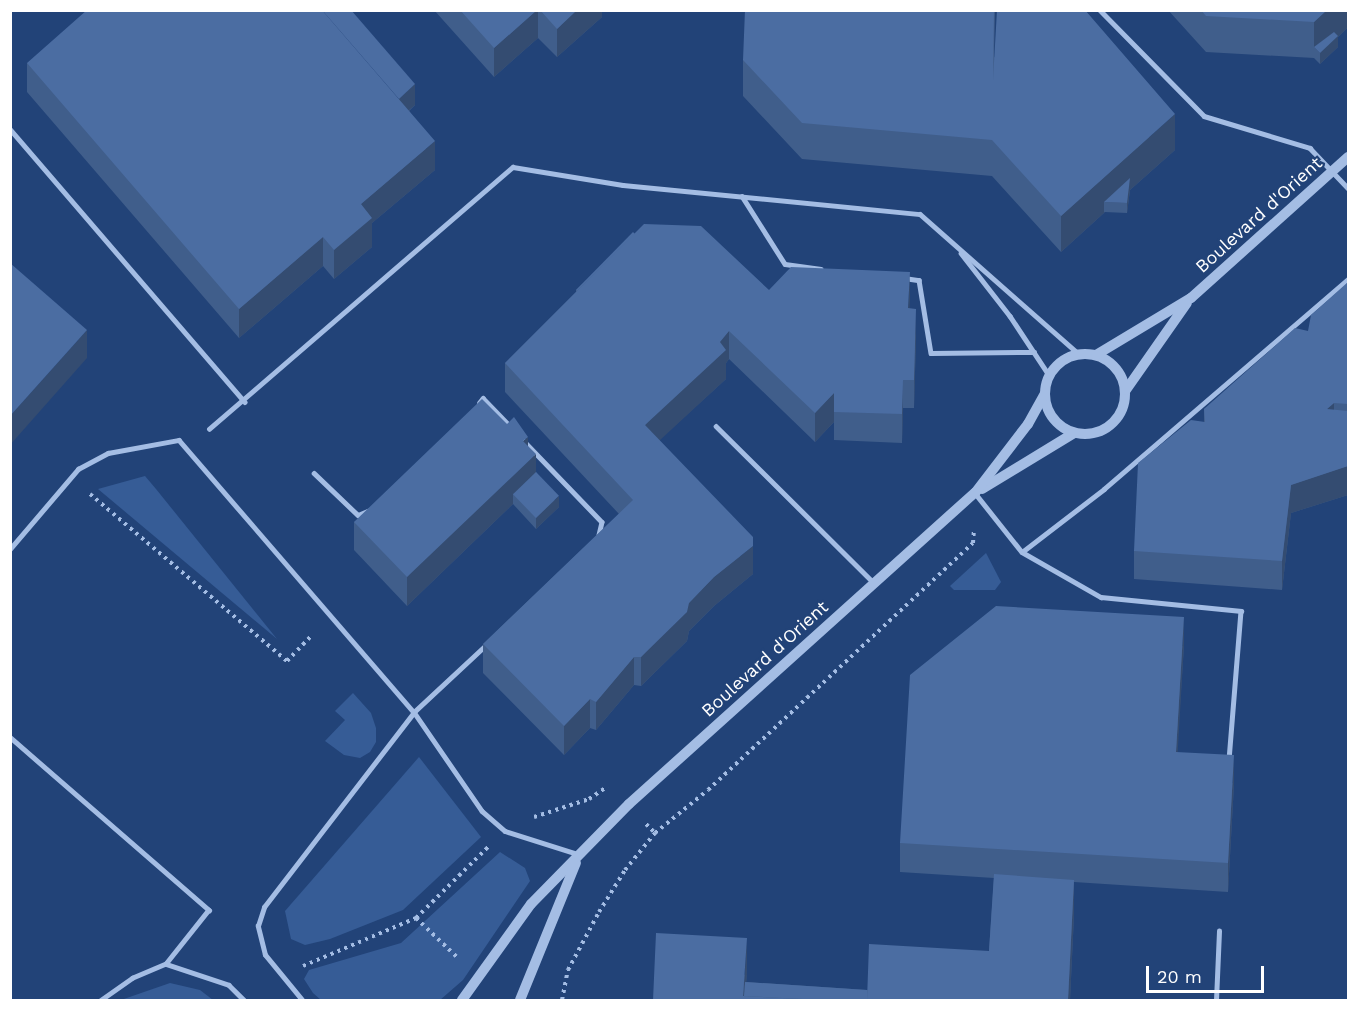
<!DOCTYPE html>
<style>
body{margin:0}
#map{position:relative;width:1359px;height:1011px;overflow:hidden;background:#224378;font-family:"Work Sans",sans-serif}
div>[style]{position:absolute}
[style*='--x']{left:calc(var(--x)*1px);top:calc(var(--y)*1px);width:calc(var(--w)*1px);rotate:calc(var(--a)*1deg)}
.green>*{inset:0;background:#365c96}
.path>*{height:4px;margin-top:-2px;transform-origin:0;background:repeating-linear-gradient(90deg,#a4bde4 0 3px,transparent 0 7.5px)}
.service>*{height:4.5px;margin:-2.25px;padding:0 2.25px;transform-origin:2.25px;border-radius:2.25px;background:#a4bde4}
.tertiary>*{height:10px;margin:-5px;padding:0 5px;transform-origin:5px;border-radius:5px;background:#a4bde4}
.tertiary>.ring{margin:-5px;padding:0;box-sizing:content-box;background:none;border:10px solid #a4bde4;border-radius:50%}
.wall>*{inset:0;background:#405e8b}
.shaded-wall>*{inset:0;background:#344c71;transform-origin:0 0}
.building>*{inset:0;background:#4b6da2;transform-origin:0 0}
span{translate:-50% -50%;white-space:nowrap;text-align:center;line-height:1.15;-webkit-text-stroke:4.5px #224378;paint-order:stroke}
.street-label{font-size:18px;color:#fff}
.frame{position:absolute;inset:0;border:12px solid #fff;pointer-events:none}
.scale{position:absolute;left:1146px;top:966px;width:118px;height:27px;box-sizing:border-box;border:3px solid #fff;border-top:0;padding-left:8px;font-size:18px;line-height:21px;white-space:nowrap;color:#fff;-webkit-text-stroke:4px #224378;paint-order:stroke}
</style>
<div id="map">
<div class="green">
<div style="clip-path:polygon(145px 476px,156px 489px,277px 639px,98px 489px)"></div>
<div style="clip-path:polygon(986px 553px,1001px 582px,995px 590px,954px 590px,950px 586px)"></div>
<div style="clip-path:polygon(353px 693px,371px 713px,376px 728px,376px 742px,370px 752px,360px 758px,344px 755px,325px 741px,345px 720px,335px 711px)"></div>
<div style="clip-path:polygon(419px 757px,481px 837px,403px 910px,330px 939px,305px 945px,291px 939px,285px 911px)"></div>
<div style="clip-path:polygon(500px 852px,525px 868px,530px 881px,463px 980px,440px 1000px,321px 1000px,313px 993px,304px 979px,309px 970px,401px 943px)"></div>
<div style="clip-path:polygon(170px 983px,200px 990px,213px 1000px,121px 1000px)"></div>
</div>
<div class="path">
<div style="--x:90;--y:494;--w:258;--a:40.3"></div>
<div style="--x:287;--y:661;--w:36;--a:-46"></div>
<div style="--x:534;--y:817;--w:58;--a:-18.1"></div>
<div style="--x:589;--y:799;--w:22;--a:-34"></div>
<div style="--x:646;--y:824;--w:13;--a:45"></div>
<div style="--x:655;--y:833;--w:68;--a:-39.1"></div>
<div style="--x:708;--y:790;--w:362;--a:-43"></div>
<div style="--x:973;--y:543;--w:14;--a:-86"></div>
<div style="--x:416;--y:918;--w:59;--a:43.6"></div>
<div style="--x:303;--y:966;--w:123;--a:-23"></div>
<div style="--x:416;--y:918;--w:101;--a:-44.6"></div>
<div style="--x:562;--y:1000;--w:31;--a:-79"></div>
<div style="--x:568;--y:970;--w:66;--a:-61.9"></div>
<div style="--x:599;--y:912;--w:49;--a:-58.2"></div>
<div style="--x:625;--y:870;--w:48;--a:-51"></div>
</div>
<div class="service">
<div style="--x:1100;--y:10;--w:148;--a:45.5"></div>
<div style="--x:1204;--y:116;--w:111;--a:16.8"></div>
<div style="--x:1310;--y:148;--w:55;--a:46.5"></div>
<div style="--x:10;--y:129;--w:360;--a:49.3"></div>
<div style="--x:742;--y:196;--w:80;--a:57.7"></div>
<div style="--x:785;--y:264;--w:36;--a:8"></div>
<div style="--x:961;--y:253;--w:80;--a:52.1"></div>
<div style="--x:1010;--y:316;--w:71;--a:56.5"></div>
<div style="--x:904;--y:278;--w:15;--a:8"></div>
<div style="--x:919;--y:280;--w:74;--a:80.7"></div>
<div style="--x:931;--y:353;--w:103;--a:-0.6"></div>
<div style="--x:479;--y:403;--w:6;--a:-51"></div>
<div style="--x:483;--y:398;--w:39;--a:46"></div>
<div style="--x:716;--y:426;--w:223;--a:44.8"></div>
<div style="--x:209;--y:429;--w:401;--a:-40.8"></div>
<div style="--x:513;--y:167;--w:111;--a:9.3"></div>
<div style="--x:623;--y:185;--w:298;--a:5.6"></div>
<div style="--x:920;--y:214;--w:212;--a:41.4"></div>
<div style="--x:524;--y:441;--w:112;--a:46.1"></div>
<div style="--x:602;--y:522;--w:13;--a:103"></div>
<div style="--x:314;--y:473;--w:61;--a:43.7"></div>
<div style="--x:358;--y:515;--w:11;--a:-22"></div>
<div style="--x:975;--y:493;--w:75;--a:51.5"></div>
<div style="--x:1022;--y:552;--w:103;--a:-37.5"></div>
<div style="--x:1104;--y:489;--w:322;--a:-40.7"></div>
<div style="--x:10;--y:549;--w:105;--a:-49.6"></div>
<div style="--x:78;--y:469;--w:34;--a:-28"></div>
<div style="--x:108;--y:453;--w:72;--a:-10.4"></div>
<div style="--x:179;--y:440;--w:359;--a:49.2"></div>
<div style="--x:414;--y:712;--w:120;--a:55.5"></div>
<div style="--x:482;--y:811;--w:30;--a:41"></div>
<div style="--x:505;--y:831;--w:77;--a:17.5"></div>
<div style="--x:1022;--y:552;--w:91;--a:29.7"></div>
<div style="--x:1101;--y:597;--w:141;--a:5.7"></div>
<div style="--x:1241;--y:611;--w:149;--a:94.6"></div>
<div style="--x:10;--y:737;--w:264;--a:41"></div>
<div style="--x:209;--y:910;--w:69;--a:128.5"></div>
<div style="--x:166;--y:964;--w:36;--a:157"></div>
<div style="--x:133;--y:978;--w:39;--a:145"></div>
<div style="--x:166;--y:964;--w:66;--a:18.4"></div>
<div style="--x:229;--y:985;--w:21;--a:45"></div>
<div style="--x:302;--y:1000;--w:58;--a:-129.4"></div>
<div style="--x:265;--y:955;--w:30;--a:-104"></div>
<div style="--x:258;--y:926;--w:20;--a:-72"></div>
<div style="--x:264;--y:907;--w:246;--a:-52.4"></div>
<div style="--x:414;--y:712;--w:101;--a:-43"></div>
<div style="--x:1216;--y:1000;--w:69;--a:-87.5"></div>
</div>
<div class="tertiary">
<div class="ring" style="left:1045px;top:354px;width:70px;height:70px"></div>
<div style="--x:1096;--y:355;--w:111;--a:-31"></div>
<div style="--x:1191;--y:298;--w:211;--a:-41.9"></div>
<div style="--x:1126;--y:390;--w:106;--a:-55"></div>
<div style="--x:982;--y:489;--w:108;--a:-31.3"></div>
<div style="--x:462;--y:1000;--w:118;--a:-54.3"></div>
<div style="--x:531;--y:904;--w:140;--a:-45.6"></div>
<div style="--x:629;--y:804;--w:465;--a:-42"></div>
<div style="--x:975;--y:493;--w:87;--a:-52.5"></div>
<div style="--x:1028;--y:424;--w:35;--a:-61"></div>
<div style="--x:520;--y:1000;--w:148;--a:-67.8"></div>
</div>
<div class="wall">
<div style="clip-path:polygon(434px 10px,602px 10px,602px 17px,557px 57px,538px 38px,494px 77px)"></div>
<div style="clip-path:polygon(995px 10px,994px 57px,1175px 150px,1130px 190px,1127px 213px,1105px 212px,1061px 252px,992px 176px,802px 159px,743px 96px,743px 60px)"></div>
<div style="clip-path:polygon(1168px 10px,1348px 10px,1348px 27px,1338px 37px,1338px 47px,1320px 64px,1314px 58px,1206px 52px)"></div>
<div style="clip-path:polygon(27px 63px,415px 105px,409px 111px,435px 170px,372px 223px,372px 247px,334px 279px,323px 266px,239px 338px,27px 92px)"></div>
<div style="clip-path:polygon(635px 234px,769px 290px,909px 308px,916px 337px,914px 408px,903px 408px,902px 443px,834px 440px,834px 422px,815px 442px,729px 359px,726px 363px,726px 379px,659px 440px,753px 574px,714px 606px,689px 631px,687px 641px,641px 686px,634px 685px,596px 730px,590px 728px,564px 755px,483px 673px,483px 644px,619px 514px,505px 392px,505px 363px,576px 292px,576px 290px)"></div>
<div style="clip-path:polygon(1348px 282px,1348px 495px,1291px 513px,1282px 590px,1134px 579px,1134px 551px,1204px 422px,1204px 409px,1308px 331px)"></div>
<div style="clip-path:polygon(528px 446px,536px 472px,559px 507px,536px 529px,513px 504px,407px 606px,354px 550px,354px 522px)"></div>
<div style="clip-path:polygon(1184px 645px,1177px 752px,1234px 784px,1228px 892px,1074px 882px,1074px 915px,1070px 1000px,653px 1000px,747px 974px,746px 982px,867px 990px,989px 951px,994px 878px,900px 872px,900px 843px)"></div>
</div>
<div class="shaded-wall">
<div style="clip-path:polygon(537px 10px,538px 10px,538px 38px,494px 77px,494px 48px)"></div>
<div style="clip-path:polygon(577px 10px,602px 10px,602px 17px,557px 57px,557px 29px)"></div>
<div style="clip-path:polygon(1327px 10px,1348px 10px,1348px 27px,1338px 37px,1338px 47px,1320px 64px,1320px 53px,1314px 47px,1314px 22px)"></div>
<div style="clip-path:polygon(415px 84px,415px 105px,394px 123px,394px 103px)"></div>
<div style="clip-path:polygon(1175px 114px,1175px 150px,1130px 190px,1127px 213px,1127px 203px,1104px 202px,1104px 212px,1105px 212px,1061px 252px,1061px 216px)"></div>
<div style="clip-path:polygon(435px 141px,435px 170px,372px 223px,372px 247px,334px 279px,334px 250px,361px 204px)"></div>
<div style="left:12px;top:230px;width:29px;height:3px;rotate:90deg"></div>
<div style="clip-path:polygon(323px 237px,323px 266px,239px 338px,239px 309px)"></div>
<div style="clip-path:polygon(910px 272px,910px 301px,908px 337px,908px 308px)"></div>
<div style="clip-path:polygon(916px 309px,916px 337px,914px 408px,914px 380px)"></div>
<div style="clip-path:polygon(87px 330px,87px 358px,10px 445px,10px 416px)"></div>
<div style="clip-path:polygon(729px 331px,729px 359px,726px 363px,726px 379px,645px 454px,645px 425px)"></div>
<div style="clip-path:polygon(903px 380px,903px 408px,902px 443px,902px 414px)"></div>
<div style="clip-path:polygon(834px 393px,834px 422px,815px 442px,815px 413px)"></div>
<div style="clip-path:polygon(1334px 403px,1334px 431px,1327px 409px)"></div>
<div style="clip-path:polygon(528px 437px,528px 461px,536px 454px,536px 482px,513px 494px,513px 504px,407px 606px,407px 577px,523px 441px)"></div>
<div style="clip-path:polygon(1348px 466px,1348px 495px,1291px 513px,1282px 590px,1282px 561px,1291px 485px)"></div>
<div style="clip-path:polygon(559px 496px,559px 507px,536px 529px,536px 518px)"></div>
<div style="clip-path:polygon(753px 546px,753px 574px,714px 606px,689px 631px,687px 641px,641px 686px,641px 657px,689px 603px,714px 577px)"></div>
<div style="clip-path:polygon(1184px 617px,1184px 645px,1176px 781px,1176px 752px)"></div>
<div style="clip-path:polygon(634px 657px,634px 685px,596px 730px,596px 702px)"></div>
<div style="clip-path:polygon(590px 699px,590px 728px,564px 755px,564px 726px)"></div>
<div style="clip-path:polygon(1234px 755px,1234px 784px,1228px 892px,1228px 863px)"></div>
<div style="clip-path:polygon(1074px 880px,1074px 915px,1070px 1000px,1068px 1000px)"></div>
<div style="clip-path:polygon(747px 938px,747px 974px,745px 1000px,743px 1000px)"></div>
</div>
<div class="building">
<div style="clip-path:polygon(87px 10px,322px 10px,435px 141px,361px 204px,372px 218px,334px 250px,323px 237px,239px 309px,27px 63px)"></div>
<div style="clip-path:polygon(322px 10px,351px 10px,415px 84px,399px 99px)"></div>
<div style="clip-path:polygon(460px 10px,537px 10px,494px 48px)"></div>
<div style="clip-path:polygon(540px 10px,577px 10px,557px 29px)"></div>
<div style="clip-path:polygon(745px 10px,994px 10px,993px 80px,997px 10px,1085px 10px,1175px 114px,1061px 216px,992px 140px,802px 123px,743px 60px)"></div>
<div style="clip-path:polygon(1201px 10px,1327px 10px,1314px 22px,1206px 16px)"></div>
<div style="clip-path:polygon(1334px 32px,1338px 36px,1320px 53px,1314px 47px)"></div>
<div style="clip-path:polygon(1130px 178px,1127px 203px,1104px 202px)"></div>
<div style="clip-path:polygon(644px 224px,701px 226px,769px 290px,791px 267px,910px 272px,908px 308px,916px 309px,914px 380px,903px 380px,902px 414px,834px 412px,834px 393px,815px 413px,729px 331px,720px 342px,726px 350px,645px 425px,753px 537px,753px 546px,714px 577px,689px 603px,687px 612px,641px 657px,634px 657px,596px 702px,590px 699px,564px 726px,483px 644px,633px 500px,505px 363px)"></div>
<div style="clip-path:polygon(633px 232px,635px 234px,577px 291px,576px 290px)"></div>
<div style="clip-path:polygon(10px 263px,87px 330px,10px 416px)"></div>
<div style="clip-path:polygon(1348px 282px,1348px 404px,1334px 403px,1327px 409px,1348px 411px,1348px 466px,1291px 485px,1282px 561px,1134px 551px,1138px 463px,1191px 420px,1205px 422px,1204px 409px,1295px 328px,1308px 331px,1311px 315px)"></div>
<div style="clip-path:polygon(482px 399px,507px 424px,514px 417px,528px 437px,523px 441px,536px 454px,407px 577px,354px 522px)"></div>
<div style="left:536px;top:472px;width:33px;height:32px;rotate:46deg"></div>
<div style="clip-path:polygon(996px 606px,1184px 617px,1176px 752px,1234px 755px,1228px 863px,900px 843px,910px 675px)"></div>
<div style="clip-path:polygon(994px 874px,1074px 880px,1068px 1000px,867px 1000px,869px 944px,989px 951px)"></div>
<div style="clip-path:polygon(656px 933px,747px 938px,743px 996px,822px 1000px,653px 1000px)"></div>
<div style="clip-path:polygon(745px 982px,867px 990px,867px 1000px,822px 1000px,744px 996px)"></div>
</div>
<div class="street-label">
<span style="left:1259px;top:215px;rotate:-42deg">Boulevard d'Orient</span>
<span style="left:765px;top:659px;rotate:-42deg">Boulevard d'Orient</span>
</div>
<div class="frame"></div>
<div class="scale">20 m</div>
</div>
